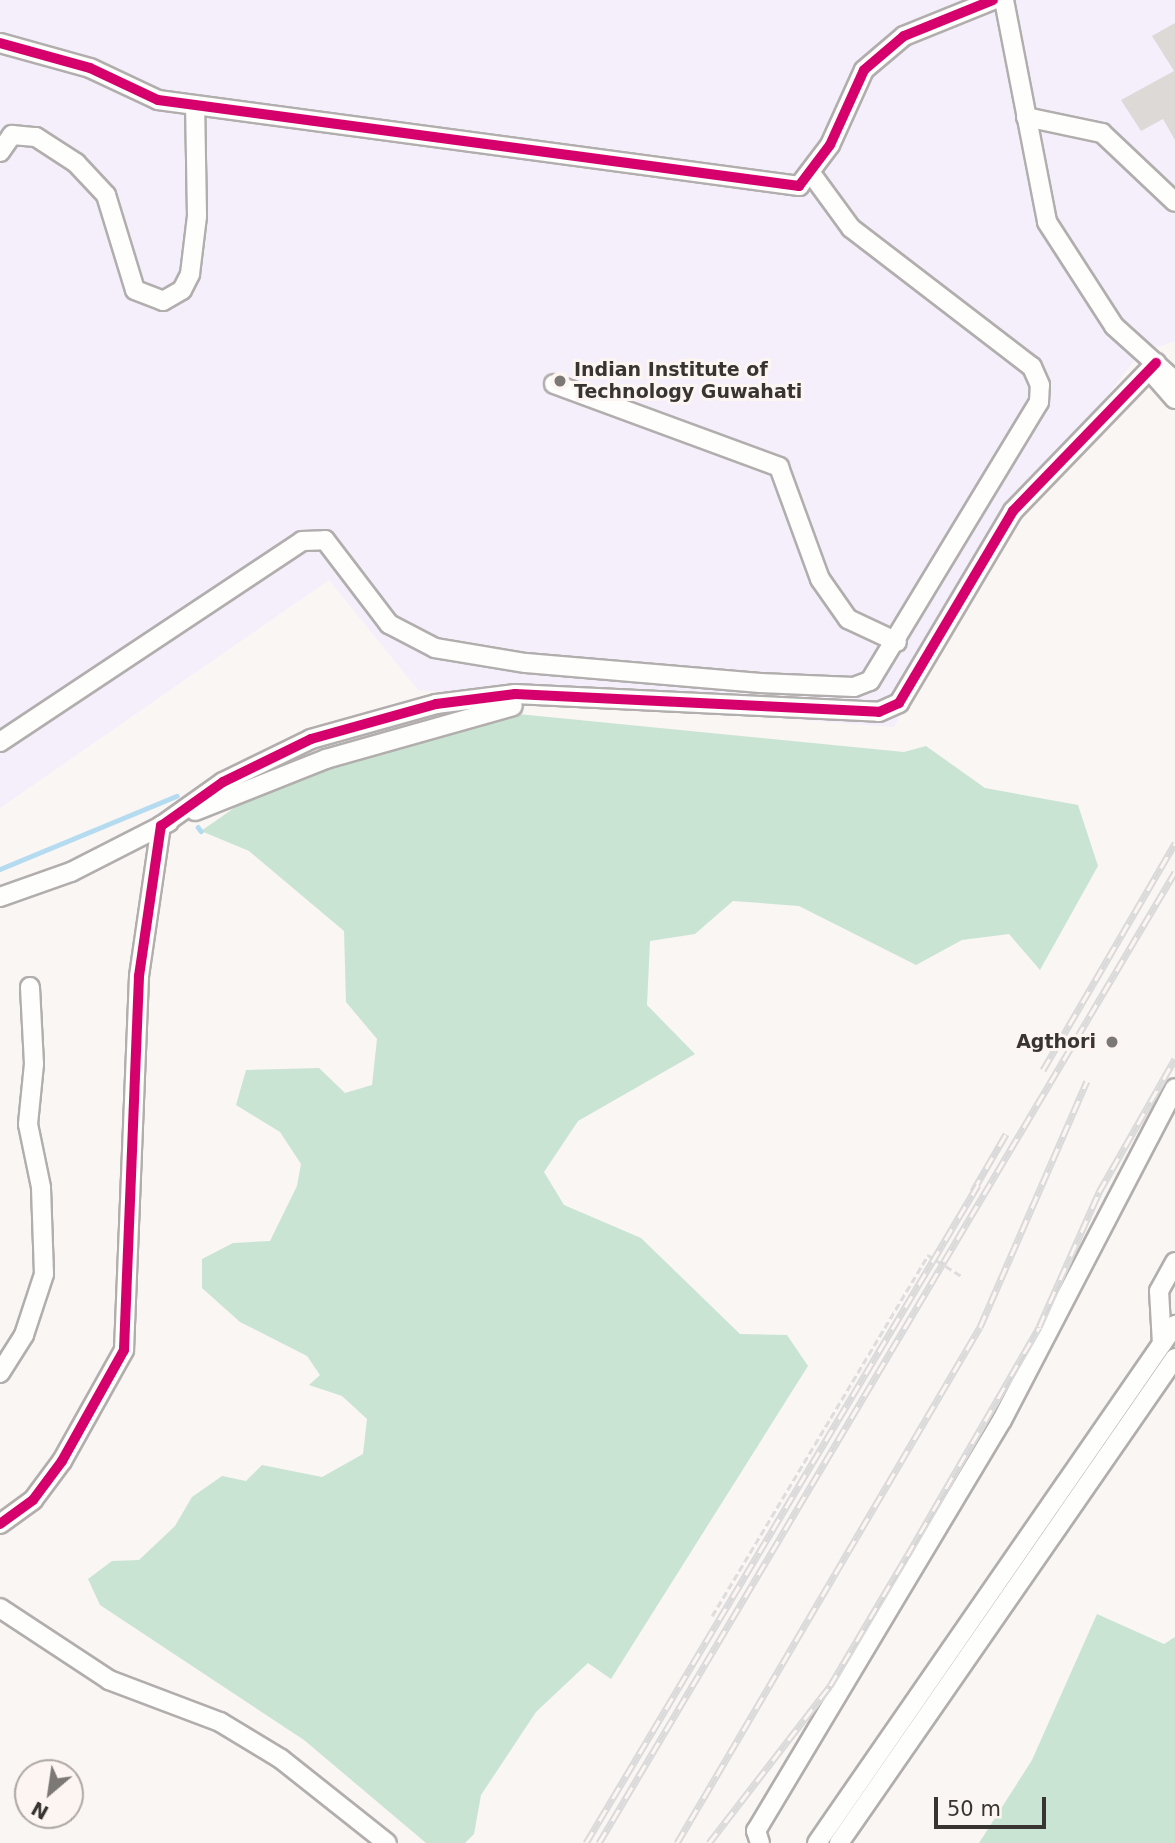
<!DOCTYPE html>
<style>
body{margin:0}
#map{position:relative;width:1175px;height:1843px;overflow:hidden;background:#faf6f4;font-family:"DejaVu Sans",sans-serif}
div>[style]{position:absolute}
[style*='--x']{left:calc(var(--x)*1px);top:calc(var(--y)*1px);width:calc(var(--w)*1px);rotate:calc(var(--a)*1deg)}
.education>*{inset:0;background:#f4effa}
.green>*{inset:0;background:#cae4d3}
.stream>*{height:4.5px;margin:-2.25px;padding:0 2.25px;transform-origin:2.25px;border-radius:2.25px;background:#b5dbf0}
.building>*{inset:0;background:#dcd9d7}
.path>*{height:2.5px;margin-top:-1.25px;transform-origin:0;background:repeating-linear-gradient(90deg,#dedcdc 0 7px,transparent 0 10.5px)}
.roads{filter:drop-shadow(2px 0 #b2aead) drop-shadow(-2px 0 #b2aead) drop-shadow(0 2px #b2aead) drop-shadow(0 -2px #b2aead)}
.minor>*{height:18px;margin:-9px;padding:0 9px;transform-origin:9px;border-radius:9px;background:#fefefd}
.rail>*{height:7px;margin-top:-3.5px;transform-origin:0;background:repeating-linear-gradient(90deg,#fdf5f1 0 13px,#dbdada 0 26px);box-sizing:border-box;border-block:2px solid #dbdada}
.cycleway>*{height:10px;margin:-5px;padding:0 5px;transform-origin:5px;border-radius:5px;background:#d6006c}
.dots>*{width:19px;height:19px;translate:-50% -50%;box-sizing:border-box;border:4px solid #fdf5f1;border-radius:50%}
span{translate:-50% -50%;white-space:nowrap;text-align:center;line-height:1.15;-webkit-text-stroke:6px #fdf5f1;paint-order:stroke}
.poi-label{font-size:19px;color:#373432;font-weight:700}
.left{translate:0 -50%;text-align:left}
.right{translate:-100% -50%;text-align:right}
.north{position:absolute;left:14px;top:1759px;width:70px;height:70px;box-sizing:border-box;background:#fdf5f1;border:2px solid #aea8a5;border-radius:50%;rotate:209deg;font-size:19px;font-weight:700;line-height:28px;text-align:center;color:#373432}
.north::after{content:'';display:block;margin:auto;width:24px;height:32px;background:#7b7876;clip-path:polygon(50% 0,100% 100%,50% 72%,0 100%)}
.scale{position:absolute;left:934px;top:1797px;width:112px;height:32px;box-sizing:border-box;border:4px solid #373432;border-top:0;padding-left:9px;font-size:21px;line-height:24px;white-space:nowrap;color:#373432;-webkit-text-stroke:5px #fdf5f1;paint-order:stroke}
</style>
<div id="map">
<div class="education">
<div style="clip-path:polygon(0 0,1175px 0,1175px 341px,1140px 353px,991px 547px,894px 727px,418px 690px,329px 580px,0 808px)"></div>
</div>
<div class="green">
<div style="clip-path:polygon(507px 713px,904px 752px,926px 746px,985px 788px,1078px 805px,1098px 866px,1040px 970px,1009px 934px,962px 940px,916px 965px,799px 906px,733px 901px,695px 934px,650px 941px,647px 1005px,695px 1054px,578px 1121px,544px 1172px,564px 1205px,641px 1238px,740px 1334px,787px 1335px,808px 1366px,611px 1679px,588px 1663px,536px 1712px,481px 1795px,474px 1834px,465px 1843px,426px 1843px,304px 1740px,100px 1605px,88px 1579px,112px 1561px,139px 1560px,175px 1526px,192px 1497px,222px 1476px,246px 1481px,262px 1465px,322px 1477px,363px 1454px,367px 1419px,342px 1396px,309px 1385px,320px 1375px,307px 1356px,240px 1322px,202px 1288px,202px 1259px,233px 1243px,270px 1241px,297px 1186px,301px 1164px,280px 1132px,236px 1105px,246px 1070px,319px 1068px,345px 1093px,372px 1085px,377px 1039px,346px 1002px,344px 931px,249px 851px,201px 831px,260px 790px)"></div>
<div style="clip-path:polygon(1097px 1614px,1164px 1644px,1175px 1637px,1175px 1843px,979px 1843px,1032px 1760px)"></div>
</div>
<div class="stream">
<div style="--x:198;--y:827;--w:5;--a:53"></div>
<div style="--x:0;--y:869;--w:191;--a:-22.5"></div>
</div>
<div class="building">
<div style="clip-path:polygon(1175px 23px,1175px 140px,1163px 119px,1141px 131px,1121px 100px,1174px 71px,1152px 36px)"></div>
</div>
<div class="path">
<div style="--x:712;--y:1616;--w:421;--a:-59.1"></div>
<div style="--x:928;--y:1255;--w:41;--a:32.2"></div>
</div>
<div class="roads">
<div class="minor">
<div style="--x:1004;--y:0;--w:226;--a:79"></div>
<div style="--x:1047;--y:222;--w:124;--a:57.2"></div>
<div style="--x:1114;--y:326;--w:82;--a:42"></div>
<div style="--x:0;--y:43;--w:93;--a:15.5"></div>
<div style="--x:90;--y:68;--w:75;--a:25.2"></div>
<div style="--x:158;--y:100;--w:647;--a:7.64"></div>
<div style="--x:799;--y:186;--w:51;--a:-52.9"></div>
<div style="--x:830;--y:145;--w:82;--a:-65.6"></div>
<div style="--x:864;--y:70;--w:52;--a:-40.4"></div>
<div style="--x:904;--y:36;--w:96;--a:-22"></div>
<div style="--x:1026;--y:117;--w:78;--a:11.9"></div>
<div style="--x:1102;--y:133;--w:100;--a:43.4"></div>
<div style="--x:0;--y:152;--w:21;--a:-55"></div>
<div style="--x:12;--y:135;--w:24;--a:5"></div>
<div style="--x:36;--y:137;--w:48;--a:33"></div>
<div style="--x:76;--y:163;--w:44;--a:46.8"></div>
<div style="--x:106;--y:195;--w:99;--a:73"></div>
<div style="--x:135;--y:290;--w:30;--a:21"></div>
<div style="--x:163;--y:301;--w:22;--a:-30"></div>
<div style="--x:182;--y:290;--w:18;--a:-63"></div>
<div style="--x:190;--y:274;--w:58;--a:-83.1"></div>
<div style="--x:197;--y:216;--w:111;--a:-91"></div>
<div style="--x:1153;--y:374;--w:33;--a:49"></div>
<div style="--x:554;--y:384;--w:240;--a:20.2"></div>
<div style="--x:779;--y:467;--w:119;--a:69.9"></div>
<div style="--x:820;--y:579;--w:49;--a:55"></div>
<div style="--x:848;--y:619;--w:54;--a:25.1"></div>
<div style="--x:0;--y:742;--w:363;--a:-33.6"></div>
<div style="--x:302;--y:541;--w:23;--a:-2"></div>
<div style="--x:325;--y:540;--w:106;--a:52.7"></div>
<div style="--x:389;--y:624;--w:52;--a:27.6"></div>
<div style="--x:435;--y:648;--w:92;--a:9.4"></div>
<div style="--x:526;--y:663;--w:235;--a:4.9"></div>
<div style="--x:760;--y:683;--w:94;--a:2.4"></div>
<div style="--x:854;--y:687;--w:17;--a:-21"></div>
<div style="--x:870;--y:681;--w:326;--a:-58.8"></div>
<div style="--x:1039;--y:402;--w:17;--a:-87"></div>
<div style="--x:1040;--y:385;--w:20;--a:-114"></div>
<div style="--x:1032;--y:367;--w:228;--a:-142.5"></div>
<div style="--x:851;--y:228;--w:69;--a:-126.2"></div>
<div style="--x:195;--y:811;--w:141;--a:-21.7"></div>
<div style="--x:326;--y:759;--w:194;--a:-15.8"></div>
<div style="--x:0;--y:897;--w:75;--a:-19.4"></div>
<div style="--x:71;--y:872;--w:110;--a:-27"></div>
<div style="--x:1162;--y:1344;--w:53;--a:-93.2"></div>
<div style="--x:1159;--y:1291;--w:33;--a:-61"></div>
<div style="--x:0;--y:1373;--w:45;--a:-57.7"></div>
<div style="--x:24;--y:1335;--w:64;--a:-71.8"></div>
<div style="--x:44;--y:1274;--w:87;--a:-92"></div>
<div style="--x:41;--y:1187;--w:64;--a:-101.7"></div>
<div style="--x:28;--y:1124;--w:60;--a:-84.3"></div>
<div style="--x:34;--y:1064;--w:77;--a:-93"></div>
<div style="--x:0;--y:1524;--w:41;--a:-36"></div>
<div style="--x:33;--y:1500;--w:49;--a:-53.4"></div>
<div style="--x:62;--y:1461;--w:127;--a:-60.8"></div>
<div style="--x:124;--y:1350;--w:374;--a:-87.7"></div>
<div style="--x:139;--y:976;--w:152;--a:-81.7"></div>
<div style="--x:161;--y:826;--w:76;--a:-35.4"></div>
<div style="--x:223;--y:782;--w:98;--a:-26"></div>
<div style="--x:311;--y:739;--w:130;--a:-15.6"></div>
<div style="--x:436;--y:704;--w:80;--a:-7.2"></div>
<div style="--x:515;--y:694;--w:364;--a:2.8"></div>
<div style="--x:879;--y:712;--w:22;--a:-24"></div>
<div style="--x:899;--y:703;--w:223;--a:-59.3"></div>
<div style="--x:1013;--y:511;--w:206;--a:-46"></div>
<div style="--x:0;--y:1608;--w:131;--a:33.4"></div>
<div style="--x:109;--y:1680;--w:119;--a:20.7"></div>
<div style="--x:220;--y:1722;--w:71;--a:31.2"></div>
<div style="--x:281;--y:1759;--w:135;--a:38.4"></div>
<div style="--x:760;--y:1843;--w:13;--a:-108"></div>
<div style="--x:756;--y:1831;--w:479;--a:-59.1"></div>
<div style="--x:1002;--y:1420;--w:374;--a:-62.5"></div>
<div style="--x:817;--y:1843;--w:630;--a:-55.35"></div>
<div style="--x:839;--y:1843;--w:590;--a:-55.29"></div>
</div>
</div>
<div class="rail">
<div style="--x:1043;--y:1070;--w:263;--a:-59.8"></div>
<div style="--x:973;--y:1191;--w:66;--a:-59.9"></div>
<div style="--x:586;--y:1843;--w:766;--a:-59.22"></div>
<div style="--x:599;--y:1843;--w:1129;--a:-59.32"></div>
<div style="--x:677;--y:1843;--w:598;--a:-59.58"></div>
<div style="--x:980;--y:1327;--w:268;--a:-66.5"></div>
<div style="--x:709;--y:1843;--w:198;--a:-52.4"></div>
<div style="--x:830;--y:1686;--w:151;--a:-59.4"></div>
<div style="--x:907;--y:1556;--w:264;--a:-60"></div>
<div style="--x:1039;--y:1327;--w:148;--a:-66"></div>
<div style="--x:1099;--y:1192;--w:153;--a:-60.3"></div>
</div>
<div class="cycleway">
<div style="--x:0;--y:43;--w:93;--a:15.5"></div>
<div style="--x:90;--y:68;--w:75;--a:25.2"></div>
<div style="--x:158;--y:100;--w:647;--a:7.64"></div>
<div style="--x:799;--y:186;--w:51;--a:-52.9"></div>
<div style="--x:830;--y:145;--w:82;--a:-65.6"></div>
<div style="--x:864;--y:70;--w:52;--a:-40.4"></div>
<div style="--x:904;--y:36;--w:96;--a:-22"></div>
<div style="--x:0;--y:1524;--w:41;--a:-36"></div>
<div style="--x:33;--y:1500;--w:49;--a:-53.4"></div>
<div style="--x:62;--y:1461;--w:127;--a:-60.8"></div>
<div style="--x:124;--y:1350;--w:374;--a:-87.7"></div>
<div style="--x:139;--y:976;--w:152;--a:-81.7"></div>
<div style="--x:161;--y:826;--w:76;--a:-35.4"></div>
<div style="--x:223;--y:782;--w:98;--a:-26"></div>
<div style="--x:311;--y:739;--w:130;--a:-15.6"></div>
<div style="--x:436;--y:704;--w:80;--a:-7.2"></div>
<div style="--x:515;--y:694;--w:364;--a:2.8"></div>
<div style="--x:879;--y:712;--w:22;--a:-24"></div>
<div style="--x:899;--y:703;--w:223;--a:-59.3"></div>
<div style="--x:1013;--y:511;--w:206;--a:-46"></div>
</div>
<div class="dots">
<div style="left:560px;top:381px;background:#7b7876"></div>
<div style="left:1112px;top:1042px;background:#7b7876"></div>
</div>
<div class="poi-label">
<span class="left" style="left:574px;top:381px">Indian Institute of<br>Technology Guwahati</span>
<span class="right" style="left:1096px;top:1042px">Agthori</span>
</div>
<div class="north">N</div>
<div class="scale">50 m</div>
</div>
